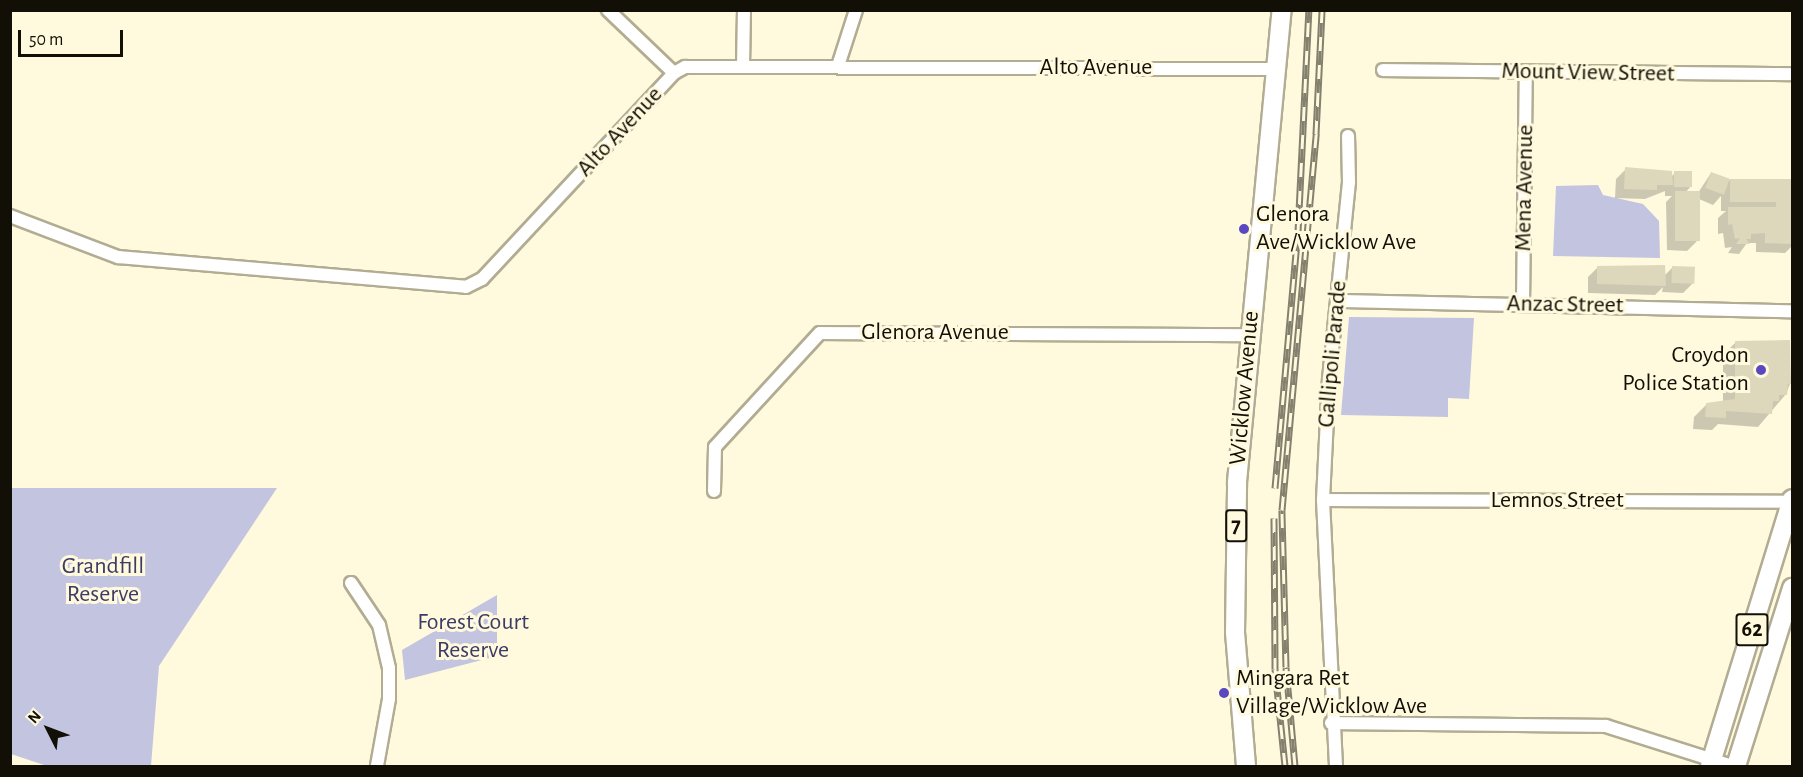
<!DOCTYPE html>
<style>
body{margin:0}
#map{position:relative;width:1803px;height:777px;overflow:hidden;background:#fff9dd;font-family:"Alegreya Sans",sans-serif}
div>[style]{position:absolute}
[style*='--x']{left:calc(var(--x)*1px);top:calc(var(--y)*1px);width:calc(var(--w)*1px);rotate:calc(var(--a)*1deg)}
.green>*{inset:0;background:#c3c4e0}
.shadow>*{inset:0;background:#0003}
.building>*{inset:0;background:#ddd7bc;transform-origin:0 0}
.roads{filter:drop-shadow(2px 0 #b1ac92) drop-shadow(-2px 0 #b1ac92) drop-shadow(0 2px #b1ac92) drop-shadow(0 -2px #b1ac92)}
.street>*{height:12px;margin:-6px;padding:0 6px;transform-origin:6px;border-radius:6px;background:#fff}
.primary>*{height:18px;margin:-9px;padding:0 9px;transform-origin:9px;border-radius:9px;background:#fff}
.rail>*{height:7px;margin-top:-3.5px;transform-origin:0;background:repeating-linear-gradient(90deg,#fff9dd 0 14px,#84806e 0 28px);box-sizing:border-box;border-block:2px solid #84806e}
.dots>*{width:16px;height:16px;translate:-50% -50%;box-sizing:border-box;border:3px solid #fff9dd;border-radius:50%}
span{translate:-50% -50%;white-space:nowrap;text-align:center;line-height:1.15;-webkit-text-stroke:6px #fff9dd;paint-order:stroke}
.shield-label span{padding:2px 4px;background:#fff9dd;border:2px solid;border-radius:4px;-webkit-text-stroke-width:0}
.shield-label{font-size:22px;color:#110f06;font-weight:700}
.street-label{font-size:24px;color:#110f06}
.poi-label{font-size:24px;color:#110f06}
.left{translate:0 -50%;text-align:left}
.right{translate:-100% -50%;text-align:right}
.park-label{font-size:24px;color:#3c3b66}
.frame{position:absolute;inset:0;border:12px solid #110f06;pointer-events:none}
.north{position:absolute;left:18px;top:699px;width:60px;height:60px;-webkit-text-stroke:4px #fff9dd;paint-order:stroke;rotate:312deg;font-size:16px;font-weight:700;line-height:24px;text-align:center;color:#110f06}
.north::after{content:'';display:block;margin:auto;width:21px;height:27px;background:#110f06;clip-path:polygon(50% 0,100% 100%,50% 72%,0 100%)}
.scale{position:absolute;left:18px;top:30px;width:105px;height:27px;box-sizing:border-box;border:3px solid #110f06;border-top:0;padding-left:8px;font-size:18px;line-height:21px;white-space:nowrap;color:#110f06;-webkit-text-stroke:4px #fff9dd;paint-order:stroke}
</style>
<div id="map">
<div class="green">
<div style="clip-path:polygon(1598px 185px,1603px 195px,1643px 204px,1659px 221px,1660px 258px,1553px 256px,1556px 186px)"></div>
<div style="clip-path:polygon(1349px 317px,1474px 318px,1469px 399px,1448px 398px,1448px 417px,1341px 415px)"></div>
<div style="clip-path:polygon(11px 488px,277px 488px,159px 666px,151px 766px,47px 766px,11px 754px)"></div>
<div style="clip-path:polygon(497px 595px,497px 656px,405px 680px,402px 650px)"></div>
</div>
<div class="shadow">
<div style="clip-path:polygon(1626px 169px,1671px 177px,1675px 173px,1691px 186px,1685px 193px,1698px 193px,1711px 173px,1730px 180px,1792px 181px,1792px 246px,1785px 253px,1756px 252px,1756px 243px,1747px 243px,1739px 254px,1728px 253px,1732px 247px,1725px 248px,1723px 233px,1718px 234px,1718px 218px,1726px 211px,1721px 211px,1721px 196px,1713px 205px,1699px 199px,1697px 241px,1687px 251px,1667px 250px,1666px 202px,1672px 196px,1665px 196px,1665px 191px,1645px 199px,1615px 198px,1616px 179px)"></div>
<div style="clip-path:polygon(1598px 267px,1664px 276px,1672px 268px,1693px 283px,1683px 293px,1662px 292px,1663px 287px,1655px 295px,1588px 293px,1588px 277px)"></div>
<div style="clip-path:polygon(1736px 342px,1790px 384px,1786px 394px,1758px 427px,1718px 424px,1712px 430px,1693px 429px,1694px 417px,1707px 404px,1723px 402px,1723px 355px)"></div>
</div>
<div class="building">
<div style="clip-path:polygon(1625px 167px,1672px 171px,1673px 185px,1657px 185px,1657px 190px,1624px 189px)"></div>
<div style="left:1674px;top:171px;width:18px;height:16px"></div>
<div style="left:1711px;top:172px;width:20px;height:17px;rotate:20deg"></div>
<div style="clip-path:polygon(1730px 179px,1792px 179px,1792px 244px,1765px 243px,1765px 233px,1751px 234px,1751px 239px,1746px 239px,1750px 244px,1736px 244px,1740px 238px,1735px 239px,1732px 224px,1728px 225px,1728px 207px,1776px 207px,1776px 202px,1730px 202px)"></div>
<div style="left:1675px;top:191px;width:25px;height:50px"></div>
<div style="clip-path:polygon(1665px 265px,1666px 286px,1597px 284px,1597px 266px)"></div>
<div style="left:1672px;top:266px;width:23px;height:17px;rotate:2deg"></div>
<div style="clip-path:polygon(1790px 340px,1791px 384px,1788px 384px,1787px 395px,1779px 395px,1779px 401px,1773px 401px,1772px 414px,1726px 411px,1726px 418px,1705px 417px,1706px 403px,1735px 399px,1735px 341px)"></div>
</div>
<div class="roads">
<div class="street">
<div style="--x:608;--y:10;--w:91;--a:43.7"></div>
<div style="--x:838;--y:66;--w:59;--a:-72.2"></div>
<div style="--x:743;--y:67;--w:57;--a:-89"></div>
<div style="--x:1383;--y:70;--w:409;--a:0.6"></div>
<div style="--x:10;--y:216;--w:116;--a:20.8"></div>
<div style="--x:118;--y:257;--w:349;--a:4.9"></div>
<div style="--x:466;--y:287;--w:18;--a:-27"></div>
<div style="--x:482;--y:279;--w:282;--a:-47"></div>
<div style="--x:674;--y:73;--w:13;--a:-29"></div>
<div style="--x:685;--y:67;--w:592;--a:0.19"></div>
<div style="--x:1338;--y:301;--w:454;--a:1.3"></div>
<div style="--x:1523;--y:303;--w:230;--a:-89.3"></div>
<div style="--x:714;--y:491;--w:44;--a:-88.7"></div>
<div style="--x:715;--y:447;--w:155;--a:-47.4"></div>
<div style="--x:820;--y:333;--w:429;--a:0.3"></div>
<div style="--x:1323;--y:500;--w:469;--a:0.2"></div>
<div style="--x:351;--y:583;--w:50;--a:56.3"></div>
<div style="--x:379;--y:625;--w:44;--a:76.9"></div>
<div style="--x:389;--y:668;--w:31;--a:90"></div>
<div style="--x:389;--y:699;--w:68;--a:100.2"></div>
<div style="--x:1331;--y:723;--w:275;--a:0.6"></div>
<div style="--x:1606;--y:726;--w:132;--a:17.6"></div>
<div style="--x:1336;--y:766;--w:266;--a:-92.8"></div>
<div style="--x:1323;--y:500;--w:121;--a:-87.2"></div>
<div style="--x:1329;--y:379;--w:198;--a:-84.2"></div>
<div style="--x:1349;--y:182;--w:46;--a:-91.2"></div>
</div>
<div class="primary">
<div style="--x:1246;--y:766;--w:133;--a:-94.7"></div>
<div style="--x:1235;--y:633;--w:151;--a:-89.2"></div>
<div style="--x:1237;--y:482;--w:474;--a:-84.6"></div>
<div style="--x:1710;--y:766;--w:279;--a:-72.9"></div>
<div style="--x:1736;--y:766;--w:187;--a:-72.5"></div>
</div>
</div>
<div class="rail">
<div style="--x:1275;--y:488;--w:257;--a:-84.9"></div>
<div style="--x:1298;--y:232;--w:222;--a:-87.2"></div>
<div style="--x:1274;--y:518;--w:151;--a:89.6"></div>
<div style="--x:1275;--y:669;--w:98;--a:84.1"></div>
<div style="--x:1295;--y:766;--w:99;--a:-95.2"></div>
<div style="--x:1286;--y:667;--w:157;--a:-91.5"></div>
<div style="--x:1282;--y:510;--w:378;--a:-84.8"></div>
<div style="--x:1316;--y:134;--w:124;--a:-87.2"></div>
</div>
<div class="dots">
<div style="left:1244px;top:229px;background:#5948c0"></div>
<div style="left:1761px;top:370px;background:#5948c0"></div>
<div style="left:1224px;top:693px;background:#5948c0"></div>
</div>
<div class="shield-label">
<span style="left:1236px;top:526px">7</span>
<span style="left:1752px;top:630px">62</span>
</div>
<div class="street-label">
<span style="left:1096px;top:68px">Alto Avenue</span>
<span style="left:1588px;top:73px;rotate:1deg">Mount View Street</span>
<span style="left:620px;top:132px;rotate:-47deg">Alto Avenue</span>
<span style="left:1525px;top:188px;rotate:-89deg">Mena Avenue</span>
<span style="left:1565px;top:305px;rotate:1deg">Anzac Street</span>
<span style="left:935px;top:333px">Glenora Avenue</span>
<span style="left:1333px;top:354px;rotate:-85deg">Gallipoli Parade</span>
<span style="left:1245px;top:388px;rotate:-85deg">Wicklow Avenue</span>
<span style="left:1557px;top:501px">Lemnos Street</span>
</div>
<div class="poi-label">
<span class="left" style="left:1256px;top:229px">Glenora<br>Ave/Wicklow Ave</span>
<span class="right" style="left:1749px;top:370px">Croydon<br>Police Station</span>
<span class="left" style="left:1236px;top:693px">Mingara Ret<br>Village/Wicklow Ave</span>
</div>
<div class="park-label">
<span style="left:103px;top:581px">Grandfill<br>Reserve</span>
<span style="left:473px;top:637px">Forest Court<br>Reserve</span>
</div>
<div class="frame"></div>
<div class="north">N</div>
<div class="scale">50 m</div>
</div>
